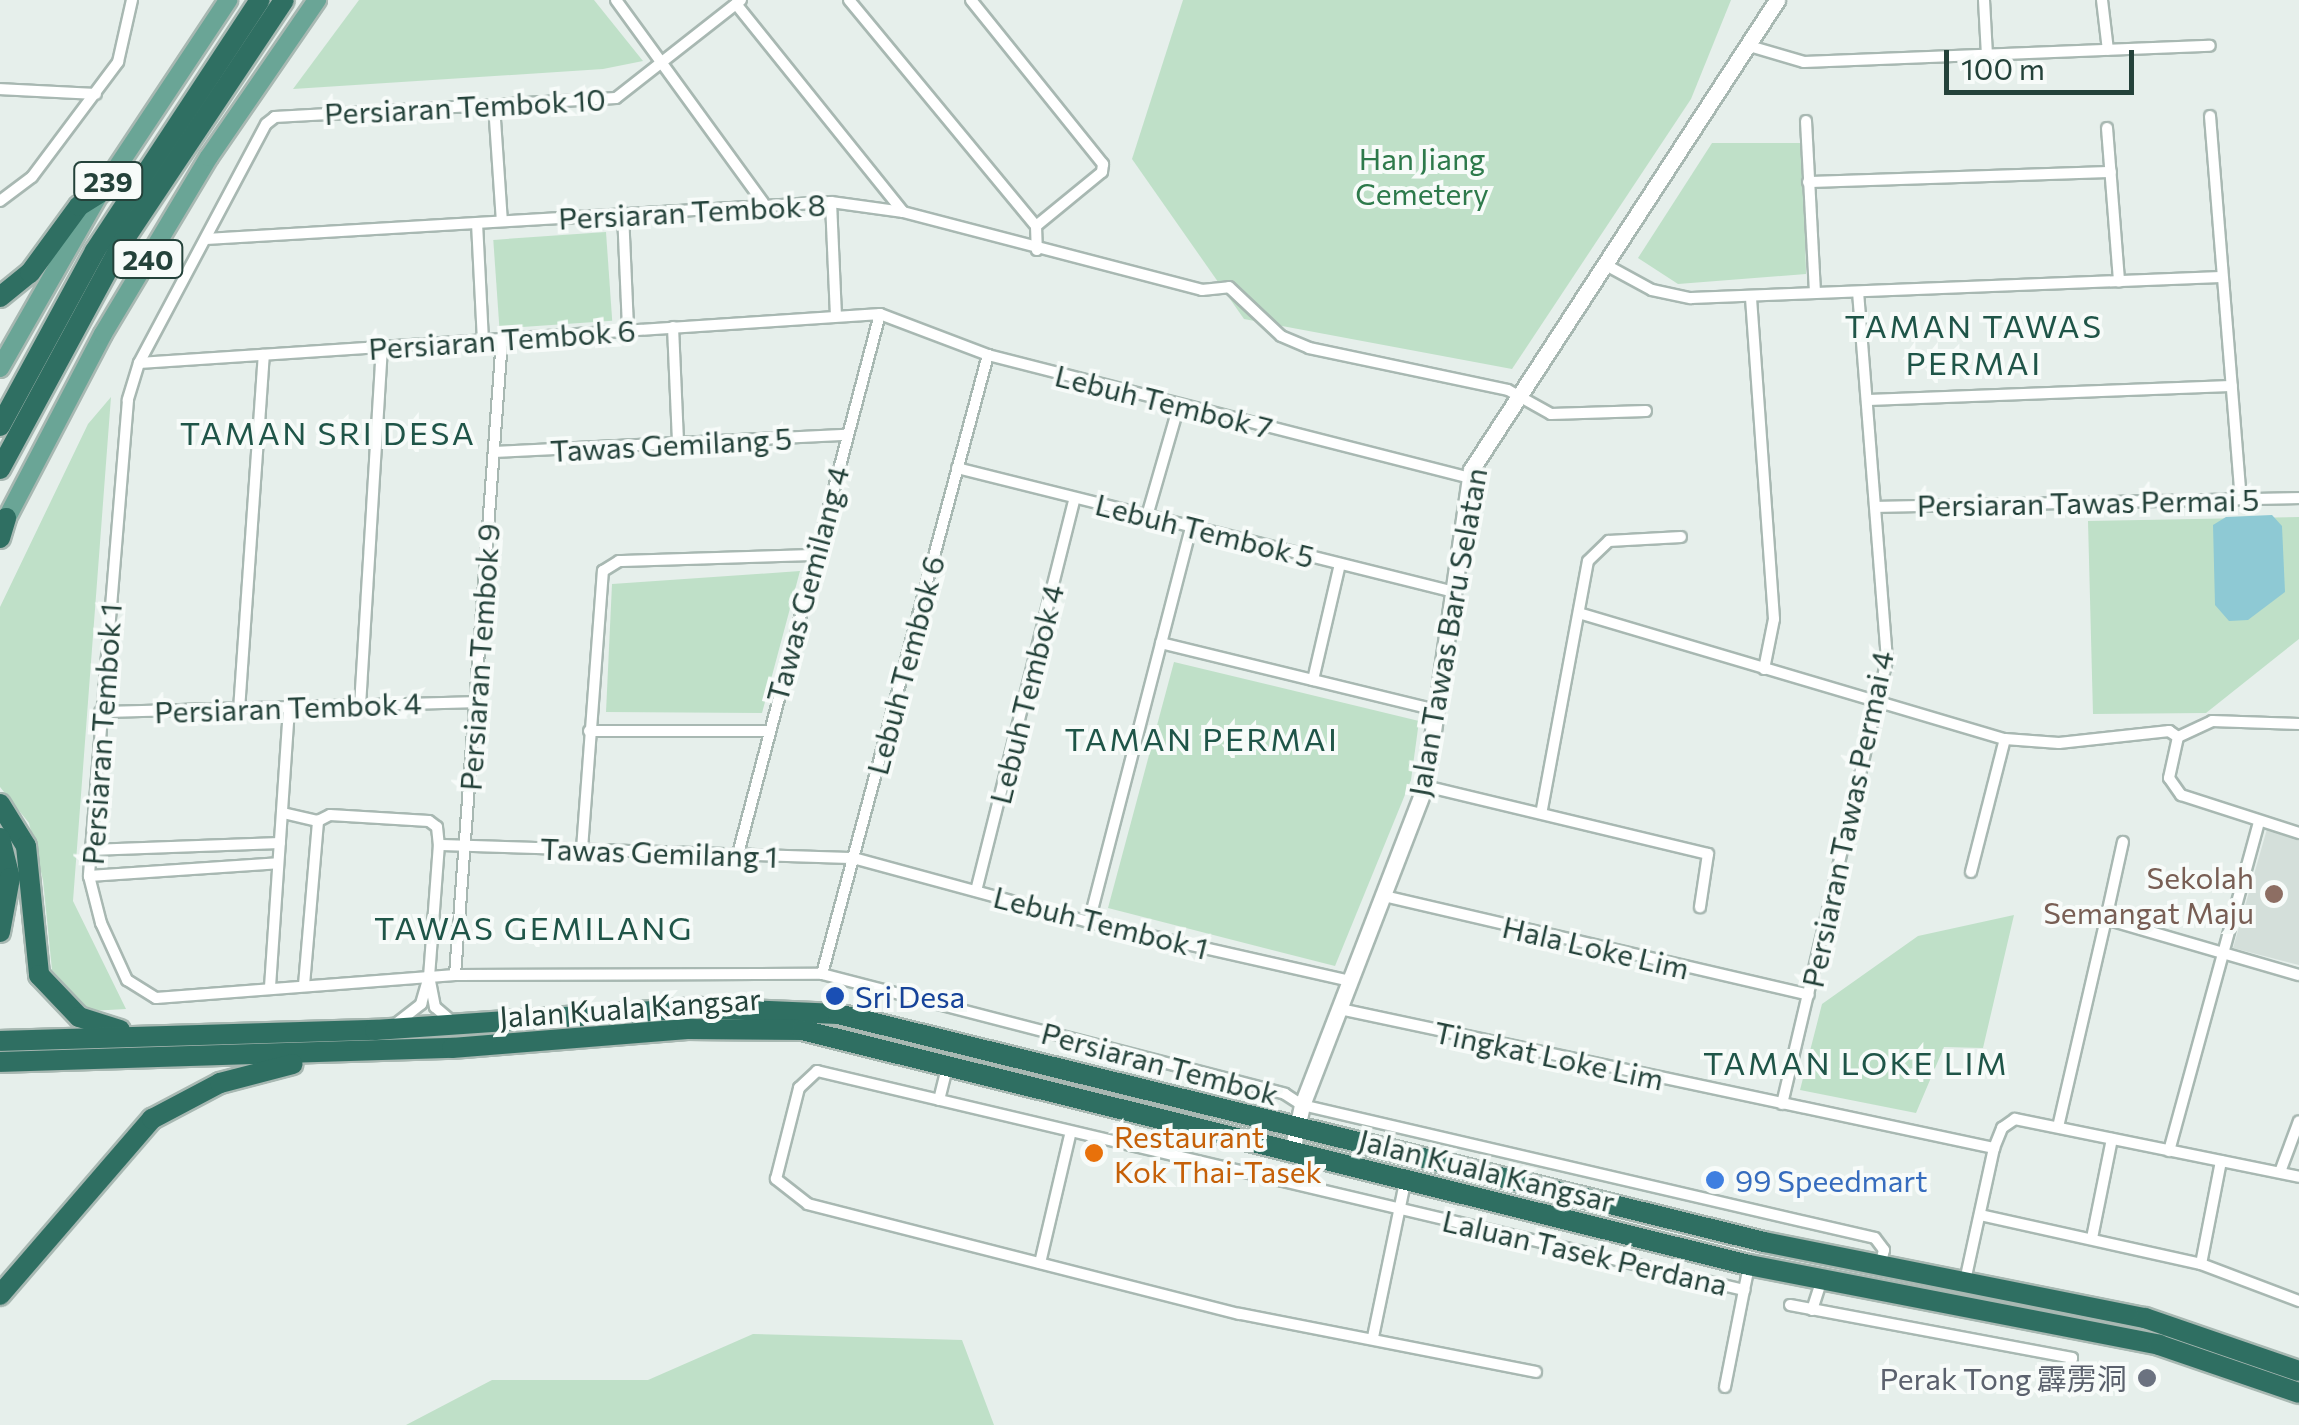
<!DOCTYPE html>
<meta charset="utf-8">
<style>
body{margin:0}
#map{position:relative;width:2299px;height:1425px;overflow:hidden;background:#e6efeb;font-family:Commissioner,"Noto Sans SC",sans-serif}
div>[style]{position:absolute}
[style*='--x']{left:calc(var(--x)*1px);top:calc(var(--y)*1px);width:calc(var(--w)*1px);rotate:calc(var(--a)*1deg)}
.built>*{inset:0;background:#d4dfda}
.green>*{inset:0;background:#bfe0c8;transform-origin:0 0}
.water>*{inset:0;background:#8ec9d4}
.roads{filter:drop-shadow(2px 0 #a8b8b2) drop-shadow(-2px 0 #a8b8b2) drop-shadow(0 2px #a8b8b2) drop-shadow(0 -2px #a8b8b2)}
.street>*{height:10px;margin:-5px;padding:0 5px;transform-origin:5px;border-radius:5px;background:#fff}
.secondary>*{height:15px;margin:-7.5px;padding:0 7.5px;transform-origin:7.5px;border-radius:7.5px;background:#fff}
.primary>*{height:18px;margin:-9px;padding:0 9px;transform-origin:9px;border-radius:9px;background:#6aa596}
.highway>*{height:20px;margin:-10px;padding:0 10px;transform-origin:10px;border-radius:10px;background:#2f6f62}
.dots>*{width:28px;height:28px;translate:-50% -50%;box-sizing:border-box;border:5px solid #f7fbf9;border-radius:50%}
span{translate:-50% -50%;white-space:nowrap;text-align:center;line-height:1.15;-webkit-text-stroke:8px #f7fbf9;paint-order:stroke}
.shield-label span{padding:2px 8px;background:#f7fbf9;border:2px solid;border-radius:8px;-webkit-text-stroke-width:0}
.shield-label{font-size:28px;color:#24423a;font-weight:700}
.street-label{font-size:30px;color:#24423a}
.park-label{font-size:30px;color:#2d7a4b}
.education-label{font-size:30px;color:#785e54}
.right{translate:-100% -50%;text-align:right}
.transit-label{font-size:30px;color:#164399}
.left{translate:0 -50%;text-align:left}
.food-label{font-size:30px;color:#c56008}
.shop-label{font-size:30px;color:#366cbe}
.worship-label{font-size:30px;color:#5b616d}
.neighbourhood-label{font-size:32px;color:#1f5548;letter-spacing:2.5px}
.scale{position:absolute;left:1944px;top:50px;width:190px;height:45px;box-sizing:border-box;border:5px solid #24423a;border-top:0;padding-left:12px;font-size:30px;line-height:35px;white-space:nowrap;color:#24423a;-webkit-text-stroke:8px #f7fbf9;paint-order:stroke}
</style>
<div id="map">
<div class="built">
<div style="clip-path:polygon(2267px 829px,2299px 840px,2299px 965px,2233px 948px)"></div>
</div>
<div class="green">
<div style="clip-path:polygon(359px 0,594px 0,643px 61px,603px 69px,293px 89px)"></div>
<div style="clip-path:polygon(1183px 0,1731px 0,1691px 99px,1512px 369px,1244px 319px,1132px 159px)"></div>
<div style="clip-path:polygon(1712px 143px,1803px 143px,1806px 274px,1678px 284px,1638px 258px)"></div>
<div style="left:606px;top:232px;width:89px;height:113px;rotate:86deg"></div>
<div style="clip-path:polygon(111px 397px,73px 901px,126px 1009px,90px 1011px,52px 970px,43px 880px,29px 823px,0 787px,0 607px,88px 424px)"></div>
<div style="clip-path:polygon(2299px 517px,2299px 639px,2206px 713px,2093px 714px,2088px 521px)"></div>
<div style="clip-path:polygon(800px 571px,762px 713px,606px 712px,612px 584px)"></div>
<div style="clip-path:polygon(1174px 662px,1419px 721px,1411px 780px,1335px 966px,1108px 908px)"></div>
<div style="clip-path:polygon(2014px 915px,1983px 1048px,1944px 1047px,1916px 1113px,1800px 1090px,1822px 1004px,1918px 936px)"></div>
<div style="clip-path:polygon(753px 1334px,962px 1340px,994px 1425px,406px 1425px,492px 1380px,648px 1380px)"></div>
</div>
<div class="water">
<div style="clip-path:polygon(2272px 515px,2282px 526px,2285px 592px,2248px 620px,2229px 621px,2215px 605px,2213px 525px,2226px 517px)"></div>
</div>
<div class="roads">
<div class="street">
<div style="--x:616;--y:0;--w:250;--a:54"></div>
<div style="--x:741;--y:0;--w:159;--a:141.9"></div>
<div style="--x:616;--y:98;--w:342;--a:176.8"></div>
<div style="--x:275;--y:117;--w:11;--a:142"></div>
<div style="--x:266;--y:124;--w:271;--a:118"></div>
<div style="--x:139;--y:363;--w:39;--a:107"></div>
<div style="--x:128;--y:400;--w:478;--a:94.7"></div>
<div style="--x:89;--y:876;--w:49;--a:75.7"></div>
<div style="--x:101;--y:923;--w:63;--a:65.5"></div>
<div style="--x:127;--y:980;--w:34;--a:32"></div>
<div style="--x:156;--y:998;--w:300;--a:-4.4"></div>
<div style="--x:455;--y:975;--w:367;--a:-0.2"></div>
<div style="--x:822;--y:974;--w:478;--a:14.5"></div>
<div style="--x:1285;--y:1094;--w:20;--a:33"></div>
<div style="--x:1302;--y:1105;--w:588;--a:13.07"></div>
<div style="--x:1875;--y:1238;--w:15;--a:53"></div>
<div style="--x:1884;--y:1250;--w:16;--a:104"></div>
<div style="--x:849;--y:0;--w:293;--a:50.4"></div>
<div style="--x:1036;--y:226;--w:24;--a:88"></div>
<div style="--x:971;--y:0;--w:211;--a:51.2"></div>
<div style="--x:1103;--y:164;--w:8;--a:97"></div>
<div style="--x:1102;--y:172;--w:85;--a:140.7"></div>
<div style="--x:1984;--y:0;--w:55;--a:86.9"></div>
<div style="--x:2102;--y:0;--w:50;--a:83.2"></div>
<div style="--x:736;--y:4;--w:267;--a:51.2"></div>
<div style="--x:1746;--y:45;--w:60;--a:16.3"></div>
<div style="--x:1804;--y:62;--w:406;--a:-2.3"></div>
<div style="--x:0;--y:89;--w:96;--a:3"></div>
<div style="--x:494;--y:105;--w:116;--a:86.1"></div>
<div style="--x:2210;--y:116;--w:383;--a:85.4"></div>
<div style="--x:1806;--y:121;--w:172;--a:87"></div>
<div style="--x:2107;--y:128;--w:154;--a:85.5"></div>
<div style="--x:1808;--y:182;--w:303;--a:-1.9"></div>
<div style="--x:0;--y:201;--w:40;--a:-37"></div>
<div style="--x:32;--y:177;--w:144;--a:-53.2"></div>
<div style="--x:118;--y:62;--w:64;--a:-77.3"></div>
<div style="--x:831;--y:202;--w:113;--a:87.5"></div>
<div style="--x:623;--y:213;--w:116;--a:87.5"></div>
<div style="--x:477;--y:223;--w:118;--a:87.1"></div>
<div style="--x:206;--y:239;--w:626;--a:-3.39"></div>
<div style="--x:831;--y:202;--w:73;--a:7.9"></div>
<div style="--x:903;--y:212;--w:309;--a:14.6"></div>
<div style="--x:1202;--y:290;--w:27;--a:-6"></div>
<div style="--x:1229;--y:287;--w:71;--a:43.3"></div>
<div style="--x:1281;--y:336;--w:30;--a:23"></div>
<div style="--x:1309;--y:348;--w:203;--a:11.9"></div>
<div style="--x:1508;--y:390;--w:49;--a:29.2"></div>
<div style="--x:1551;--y:414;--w:95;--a:-1.8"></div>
<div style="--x:1606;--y:265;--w:52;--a:28.5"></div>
<div style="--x:1652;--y:290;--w:40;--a:12"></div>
<div style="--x:1691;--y:298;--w:530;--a:-2.27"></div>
<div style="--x:1751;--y:298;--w:322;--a:85.9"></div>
<div style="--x:1774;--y:619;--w:51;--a:101.3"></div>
<div style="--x:673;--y:327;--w:116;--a:87.5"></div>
<div style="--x:139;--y:363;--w:743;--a:-3.78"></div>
<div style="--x:880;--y:314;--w:116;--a:20.8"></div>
<div style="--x:988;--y:355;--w:495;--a:14.3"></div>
<div style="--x:1867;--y:400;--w:365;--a:-2.2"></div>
<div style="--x:494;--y:452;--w:353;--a:-2.8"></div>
<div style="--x:957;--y:468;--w:512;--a:14.01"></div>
<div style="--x:1878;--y:507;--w:421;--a:-1.2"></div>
<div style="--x:1147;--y:516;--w:116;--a:-73.9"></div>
<div style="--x:1582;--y:614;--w:441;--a:16.5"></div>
<div style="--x:2005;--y:739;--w:54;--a:4.2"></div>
<div style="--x:2059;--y:743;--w:111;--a:-6.2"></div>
<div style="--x:2169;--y:731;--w:11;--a:34"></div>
<div style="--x:1161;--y:643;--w:286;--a:13.7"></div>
<div style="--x:1313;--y:680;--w:119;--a:-76.9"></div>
<div style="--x:360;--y:706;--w:359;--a:-86.5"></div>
<div style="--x:239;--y:710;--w:356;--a:-86"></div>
<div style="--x:100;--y:712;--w:376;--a:-1.5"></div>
<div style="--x:589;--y:731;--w:179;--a:0"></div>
<div style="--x:2178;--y:737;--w:42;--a:102.4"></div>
<div style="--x:2169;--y:778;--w:21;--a:55"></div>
<div style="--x:2181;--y:795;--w:124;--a:17.9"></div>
<div style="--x:2178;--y:737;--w:38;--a:-25"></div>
<div style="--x:2212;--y:721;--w:87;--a:2"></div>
<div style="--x:1425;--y:786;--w:291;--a:13.5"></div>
<div style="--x:1708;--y:854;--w:54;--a:98.6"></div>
<div style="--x:1542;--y:809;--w:252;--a:-79.5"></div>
<div style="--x:1588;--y:561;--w:29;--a:-44"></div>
<div style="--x:1609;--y:541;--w:72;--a:-3.2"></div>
<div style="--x:283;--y:813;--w:36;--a:13"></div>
<div style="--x:582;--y:849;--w:279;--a:-85.7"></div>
<div style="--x:603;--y:571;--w:19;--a:-32"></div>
<div style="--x:619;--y:561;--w:196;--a:-1.8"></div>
<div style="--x:90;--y:850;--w:190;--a:-2.1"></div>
<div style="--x:738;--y:854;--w:558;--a:-75.27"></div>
<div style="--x:1971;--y:872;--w:137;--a:-75.7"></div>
<div style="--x:89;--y:876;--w:189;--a:-3.9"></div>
<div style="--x:976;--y:891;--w:405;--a:-75.9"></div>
<div style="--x:1384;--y:896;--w:436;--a:13.1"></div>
<div style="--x:2106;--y:919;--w:79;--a:-77.6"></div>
<div style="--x:1089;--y:922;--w:408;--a:-75.5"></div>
<div style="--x:822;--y:974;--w:641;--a:-74.99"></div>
<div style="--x:455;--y:975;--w:638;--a:-85.77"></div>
<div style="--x:304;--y:985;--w:165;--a:-85.1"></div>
<div style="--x:318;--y:821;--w:13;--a:-27"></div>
<div style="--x:330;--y:815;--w:99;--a:3.5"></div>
<div style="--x:429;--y:821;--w:10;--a:37"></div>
<div style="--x:437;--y:827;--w:18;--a:84"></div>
<div style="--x:270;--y:987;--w:279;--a:-86.1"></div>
<div style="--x:1340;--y:1009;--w:669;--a:12"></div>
<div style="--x:397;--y:1023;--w:31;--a:-38"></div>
<div style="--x:421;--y:1004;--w:22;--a:-74"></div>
<div style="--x:454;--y:1023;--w:25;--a:-140"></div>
<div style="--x:435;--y:1007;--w:31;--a:-101"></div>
<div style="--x:429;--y:977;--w:132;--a:-85.7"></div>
<div style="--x:439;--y:845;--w:414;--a:1.8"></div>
<div style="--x:853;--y:858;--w:245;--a:15.2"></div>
<div style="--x:1089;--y:922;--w:268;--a:12.7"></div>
<div style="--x:939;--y:1100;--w:34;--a:-76"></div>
<div style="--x:1782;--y:1104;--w:456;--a:-76.7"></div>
<div style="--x:1887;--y:660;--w:369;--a:-94.5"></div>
<div style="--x:2058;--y:1127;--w:213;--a:-77"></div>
<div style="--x:2106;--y:919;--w:201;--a:16.2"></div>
<div style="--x:2169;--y:1151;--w:340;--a:-74.7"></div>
<div style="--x:2280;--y:1172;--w:54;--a:-69.6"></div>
<div style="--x:1980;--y:1215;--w:226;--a:12.5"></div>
<div style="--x:2201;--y:1264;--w:105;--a:20.7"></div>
<div style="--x:2092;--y:1238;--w:101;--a:-78.6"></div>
<div style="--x:1040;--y:1263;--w:131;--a:-76.8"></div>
<div style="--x:2201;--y:1264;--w:105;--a:-79"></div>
<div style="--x:1965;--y:1281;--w:136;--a:-77.7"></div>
<div style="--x:1994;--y:1148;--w:22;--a:-68"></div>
<div style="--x:2002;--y:1128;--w:16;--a:-35"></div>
<div style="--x:2015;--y:1119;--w:290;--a:11.5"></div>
<div style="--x:1790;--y:1305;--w:287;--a:10.6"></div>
<div style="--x:2072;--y:1358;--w:30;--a:104"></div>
<div style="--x:1812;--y:1310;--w:32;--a:-72"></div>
<div style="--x:1373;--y:1337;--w:157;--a:-78.3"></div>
<div style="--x:1536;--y:1372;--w:303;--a:-168.9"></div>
<div style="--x:1239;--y:1314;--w:445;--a:-165.7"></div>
<div style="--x:808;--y:1204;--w:41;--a:-142"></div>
<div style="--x:776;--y:1179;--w:94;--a:-75.8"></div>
<div style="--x:799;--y:1088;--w:25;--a:-43"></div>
<div style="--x:817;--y:1071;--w:953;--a:13.29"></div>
<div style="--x:1744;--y:1290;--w:25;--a:-78"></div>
<div style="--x:1725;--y:1387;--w:99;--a:-78.9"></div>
</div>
<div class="secondary">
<div style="--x:1292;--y:1151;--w:47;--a:-77.7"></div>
<div style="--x:1302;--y:1105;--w:342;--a:-68.9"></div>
<div style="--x:1425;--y:786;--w:319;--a:-81.7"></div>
<div style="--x:1471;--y:470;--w:561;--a:-56.93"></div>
</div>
<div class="primary">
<div style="--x:0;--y:368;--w:202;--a:-60.3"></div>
<div style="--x:100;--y:193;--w:232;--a:-56.4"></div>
<div style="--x:0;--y:531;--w:222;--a:-62.4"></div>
<div style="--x:103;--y:334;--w:206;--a:-59.1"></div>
<div style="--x:209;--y:157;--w:191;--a:-55.5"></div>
</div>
<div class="highway">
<div style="--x:0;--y:297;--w:38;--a:-39"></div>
<div style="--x:30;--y:273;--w:83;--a:-53.8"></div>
<div style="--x:79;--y:206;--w:25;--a:-32"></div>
<div style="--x:0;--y:426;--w:199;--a:-61.5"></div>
<div style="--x:95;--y:251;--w:300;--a:-56.7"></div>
<div style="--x:0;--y:469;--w:260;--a:-61.6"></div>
<div style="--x:124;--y:240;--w:288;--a:-56.3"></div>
<div style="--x:0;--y:538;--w:21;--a:-73"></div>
<div style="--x:0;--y:804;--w:49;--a:58.2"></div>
<div style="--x:26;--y:846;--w:130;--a:84.2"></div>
<div style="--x:39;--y:975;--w:58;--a:46.4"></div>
<div style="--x:79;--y:1017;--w:43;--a:17.6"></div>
<div style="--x:0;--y:838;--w:41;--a:76"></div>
<div style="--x:10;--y:878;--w:55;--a:100.5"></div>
<div style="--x:0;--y:1041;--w:375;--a:-1.7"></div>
<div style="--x:375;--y:1030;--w:326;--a:-3.9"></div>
<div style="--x:700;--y:1008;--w:138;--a:2.5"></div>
<div style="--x:838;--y:1014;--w:954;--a:13.83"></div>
<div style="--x:1764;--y:1242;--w:389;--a:11.3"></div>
<div style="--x:2145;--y:1318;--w:163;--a:19"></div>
<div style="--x:0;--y:1062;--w:452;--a:-1.8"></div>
<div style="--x:452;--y:1048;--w:236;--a:-4.6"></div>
<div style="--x:687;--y:1029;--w:115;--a:0.5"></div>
<div style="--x:802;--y:1030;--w:976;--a:13.94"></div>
<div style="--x:1749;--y:1265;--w:418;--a:11"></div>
<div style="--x:2159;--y:1345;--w:148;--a:18.9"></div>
<div style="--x:0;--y:1295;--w:233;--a:-49.2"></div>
<div style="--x:152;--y:1119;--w:77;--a:-27.9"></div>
<div style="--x:220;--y:1083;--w:75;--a:-14.6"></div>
</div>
</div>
<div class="dots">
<div style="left:2274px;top:894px;background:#8d6e63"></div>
<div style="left:835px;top:996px;background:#1a4fb4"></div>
<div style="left:1094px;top:1153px;background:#e8710a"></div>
<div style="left:1715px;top:1180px;background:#3f7fe0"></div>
<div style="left:2147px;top:1378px;background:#6b7280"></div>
</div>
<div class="shield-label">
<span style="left:108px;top:181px">239</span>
<span style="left:148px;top:259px">240</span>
</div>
<div class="street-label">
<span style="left:465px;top:106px;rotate:-3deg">Persiaran Tembok 10</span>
<span style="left:692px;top:211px;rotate:-3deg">Persiaran Tembok 8</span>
<span style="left:502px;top:339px;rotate:-4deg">Persiaran Tembok 6</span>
<span style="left:1164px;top:401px;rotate:14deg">Lebuh Tembok 7</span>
<span style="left:671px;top:444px;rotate:-3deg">Tawas Gemilang 5</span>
<span style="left:2088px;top:502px;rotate:-1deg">Persiaran Tawas Permai 5</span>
<span style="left:1205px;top:530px;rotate:14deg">Lebuh Tembok 5</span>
<span style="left:807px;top:584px;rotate:-75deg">Tawas Gemilang 4</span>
<span style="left:1447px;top:632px;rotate:-80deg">Jalan Tawas Baru Selatan</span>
<span style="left:479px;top:657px;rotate:-86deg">Persiaran Tembok 9</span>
<span style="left:905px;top:665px;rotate:-75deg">Lebuh Tembok 6</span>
<span style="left:1026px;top:694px;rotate:-76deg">Lebuh Tembok 4</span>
<span style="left:288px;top:707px;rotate:-2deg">Persiaran Tembok 4</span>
<span style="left:101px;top:734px;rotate:-86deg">Persiaran Tembok 1</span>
<span style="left:1847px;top:819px;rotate:-78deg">Persiaran Tawas Permai 4</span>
<span style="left:659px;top:852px;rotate:2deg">Tawas Gemilang 1</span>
<span style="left:1101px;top:922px;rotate:14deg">Lebuh Tembok 1</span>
<span style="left:1596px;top:947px;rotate:13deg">Hala Loke Lim</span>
<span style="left:630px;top:1007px;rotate:-4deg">Jalan Kuala Kangsar</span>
<span style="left:1549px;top:1055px;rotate:12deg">Tingkat Loke Lim</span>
<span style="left:1160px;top:1063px;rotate:15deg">Persiaran Tembok</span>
<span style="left:1487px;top:1170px;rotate:14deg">Jalan Kuala Kangsar</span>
<span style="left:1585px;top:1252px;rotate:13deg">Laluan Tasek Perdana</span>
</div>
<div class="park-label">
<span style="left:1422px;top:175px">Han Jiang<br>Cemetery</span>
</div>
<div class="education-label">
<span class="right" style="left:2254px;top:894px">Sekolah<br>Semangat Maju</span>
</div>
<div class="transit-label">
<span class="left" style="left:855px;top:996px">Sri Desa</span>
</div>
<div class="food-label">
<span class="left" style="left:1114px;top:1153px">Restaurant<br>Kok Thai-Tasek</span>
</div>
<div class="shop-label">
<span class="left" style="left:1735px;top:1180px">99 Speedmart</span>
</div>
<div class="worship-label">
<span class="right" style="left:2127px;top:1378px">Perak Tong 霹雳洞</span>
</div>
<div class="neighbourhood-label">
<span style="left:1974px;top:344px">TAMAN TAWAS<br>PERMAI</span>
<span style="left:328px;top:432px">TAMAN SRI DESA</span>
<span style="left:1202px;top:738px">TAMAN PERMAI</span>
<span style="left:534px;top:927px">TAWAS GEMILANG</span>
<span style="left:1856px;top:1062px">TAMAN LOKE LIM</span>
</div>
<div class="scale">100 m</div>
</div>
